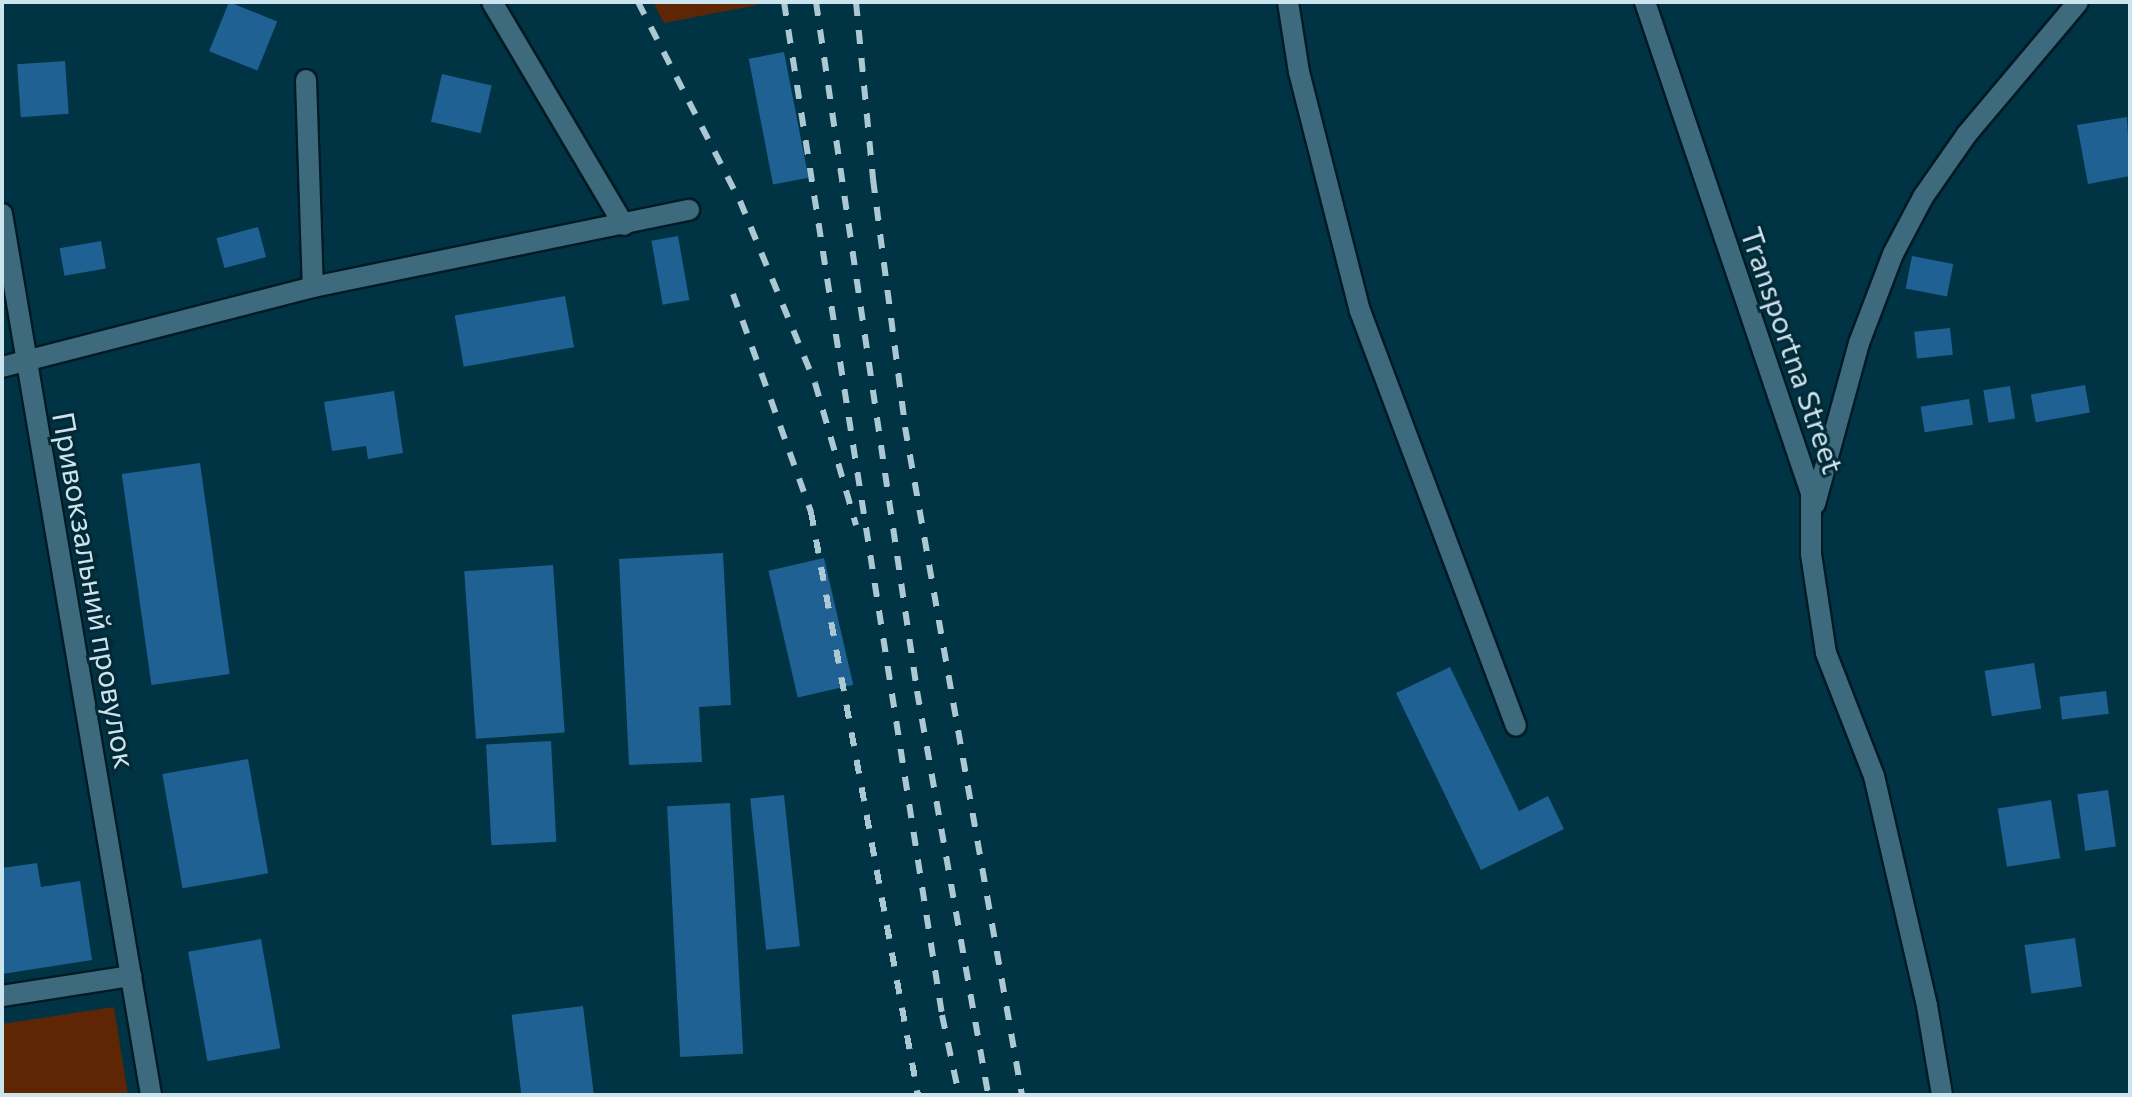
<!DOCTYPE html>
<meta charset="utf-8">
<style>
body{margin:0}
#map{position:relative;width:2132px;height:1097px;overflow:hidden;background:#003445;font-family:Commissioner,sans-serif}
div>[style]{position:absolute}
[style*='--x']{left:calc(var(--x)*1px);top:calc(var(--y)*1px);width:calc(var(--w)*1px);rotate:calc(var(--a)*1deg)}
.green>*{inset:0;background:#5e2605}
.building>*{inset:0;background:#1f6192;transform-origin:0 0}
.roads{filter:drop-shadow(2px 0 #021a23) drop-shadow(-2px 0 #021a23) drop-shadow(0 2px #021a23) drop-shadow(0 -2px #021a23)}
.minor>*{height:20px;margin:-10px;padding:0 10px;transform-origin:10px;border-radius:10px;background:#3d6b7d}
.rail>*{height:6px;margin-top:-3px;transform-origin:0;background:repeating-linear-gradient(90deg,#abc8d3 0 14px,transparent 0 28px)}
span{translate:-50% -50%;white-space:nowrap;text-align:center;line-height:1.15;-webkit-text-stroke:6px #042936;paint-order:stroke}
.street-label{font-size:30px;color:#cce4ee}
.frame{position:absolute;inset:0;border:4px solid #cce4ee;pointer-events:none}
</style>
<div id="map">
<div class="green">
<div style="clip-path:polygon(653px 2px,756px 2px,757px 5px,664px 23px)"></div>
<div style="clip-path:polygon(114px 1007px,128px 1095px,2px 1095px,2px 1024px)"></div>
</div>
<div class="building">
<div style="left:229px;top:2px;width:52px;height:53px;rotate:22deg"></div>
<div style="left:784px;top:52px;width:128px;height:36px;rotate:79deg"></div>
<div style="left:65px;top:61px;width:53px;height:48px;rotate:86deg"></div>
<div style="left:442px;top:74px;width:51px;height:49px;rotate:13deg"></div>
<div style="clip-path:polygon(2127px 117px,2130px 176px,2088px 184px,2077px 125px)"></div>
<div style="left:258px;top:227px;width:31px;height:43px;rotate:75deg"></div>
<div style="left:678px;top:236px;width:65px;height:27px;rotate:80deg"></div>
<div style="left:101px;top:241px;width:28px;height:42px;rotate:80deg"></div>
<div style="left:1912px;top:256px;width:42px;height:33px;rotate:11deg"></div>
<div style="left:565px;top:296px;width:52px;height:112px;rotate:80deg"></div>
<div style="left:1950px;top:328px;width:27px;height:36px;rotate:84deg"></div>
<div style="left:2085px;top:385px;width:28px;height:55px;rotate:80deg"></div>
<div style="left:2010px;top:386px;width:33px;height:27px;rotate:81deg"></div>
<div style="clip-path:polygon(394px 391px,403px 453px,368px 459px,366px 446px,332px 451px,324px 402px)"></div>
<div style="left:1969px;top:399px;width:26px;height:49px;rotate:81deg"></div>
<div style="left:200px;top:463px;width:213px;height:79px;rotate:82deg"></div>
<div style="clip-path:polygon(723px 553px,731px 705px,699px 707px,702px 762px,629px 765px,619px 559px)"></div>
<div style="left:824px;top:558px;width:130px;height:57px;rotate:77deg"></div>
<div style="left:553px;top:565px;width:168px;height:89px;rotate:86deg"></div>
<div style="left:2034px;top:663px;width:46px;height:50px;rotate:81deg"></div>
<div style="clip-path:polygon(1450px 667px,1519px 811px,1548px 796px,1564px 829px,1481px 870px,1396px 693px)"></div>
<div style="left:2106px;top:691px;width:23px;height:47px;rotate:83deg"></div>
<div style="left:551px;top:741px;width:101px;height:65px;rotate:87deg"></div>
<div style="left:248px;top:759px;width:116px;height:87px;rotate:80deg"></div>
<div style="left:2108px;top:790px;width:57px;height:31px;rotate:82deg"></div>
<div style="left:784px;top:795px;width:152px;height:34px;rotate:84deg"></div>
<div style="left:2051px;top:800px;width:59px;height:54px;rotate:81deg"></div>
<div style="left:730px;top:803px;width:251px;height:63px;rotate:87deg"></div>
<div style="clip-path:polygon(37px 863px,41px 887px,80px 881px,92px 960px,2px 974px,2px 868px)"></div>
<div style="left:2075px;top:938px;width:49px;height:51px;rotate:82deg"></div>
<div style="left:261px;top:939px;width:111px;height:74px;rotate:80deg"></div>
<div style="left:583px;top:1006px;width:90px;height:72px;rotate:83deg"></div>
</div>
<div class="roads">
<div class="minor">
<div style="--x:492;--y:2;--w:259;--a:59.4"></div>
<div style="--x:1288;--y:2;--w:71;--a:81.1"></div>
<div style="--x:1299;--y:72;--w:247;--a:75.7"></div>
<div style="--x:1360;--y:311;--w:443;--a:69.4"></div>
<div style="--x:1645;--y:2;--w:518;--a:71.32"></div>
<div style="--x:1811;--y:493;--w:61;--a:90"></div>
<div style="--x:1811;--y:554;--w:100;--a:81.4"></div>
<div style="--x:1826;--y:653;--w:132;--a:68.7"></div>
<div style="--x:1874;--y:776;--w:236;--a:77"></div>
<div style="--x:1927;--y:1006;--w:90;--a:80.4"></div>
<div style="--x:306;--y:80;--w:207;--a:88.1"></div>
<div style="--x:2;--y:214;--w:894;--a:80.4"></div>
<div style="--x:2;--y:367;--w:321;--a:-14.4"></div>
<div style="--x:313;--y:287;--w:384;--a:-11.6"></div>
<div style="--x:1815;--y:504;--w:167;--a:-74.7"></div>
<div style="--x:1859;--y:343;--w:95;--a:-69.1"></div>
<div style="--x:1893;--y:254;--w:64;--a:-62.2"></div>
<div style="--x:1923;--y:197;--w:77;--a:-55.1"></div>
<div style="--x:1967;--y:134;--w:172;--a:-49.9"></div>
<div style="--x:2;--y:996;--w:131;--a:-8.8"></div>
</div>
</div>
<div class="rail">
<div style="--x:638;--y:2;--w:224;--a:62.9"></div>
<div style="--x:740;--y:201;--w:197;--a:67.6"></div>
<div style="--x:815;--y:383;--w:148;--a:73.9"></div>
<div style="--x:784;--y:2;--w:1025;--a:81.13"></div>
<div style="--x:942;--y:1015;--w:82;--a:78"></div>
<div style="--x:816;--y:2;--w:696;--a:81.66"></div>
<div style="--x:917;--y:691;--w:410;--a:80"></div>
<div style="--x:856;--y:2;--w:178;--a:84.5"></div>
<div style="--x:873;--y:179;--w:250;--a:82.6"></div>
<div style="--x:905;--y:427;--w:678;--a:80.07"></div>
<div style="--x:733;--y:294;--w:232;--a:70.3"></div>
<div style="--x:811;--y:512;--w:593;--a:79.6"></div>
</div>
<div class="street-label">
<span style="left:1793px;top:350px;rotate:71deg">Transportna Street</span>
<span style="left:95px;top:590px;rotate:80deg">Привокзальний провулок</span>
</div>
<div class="frame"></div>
</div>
